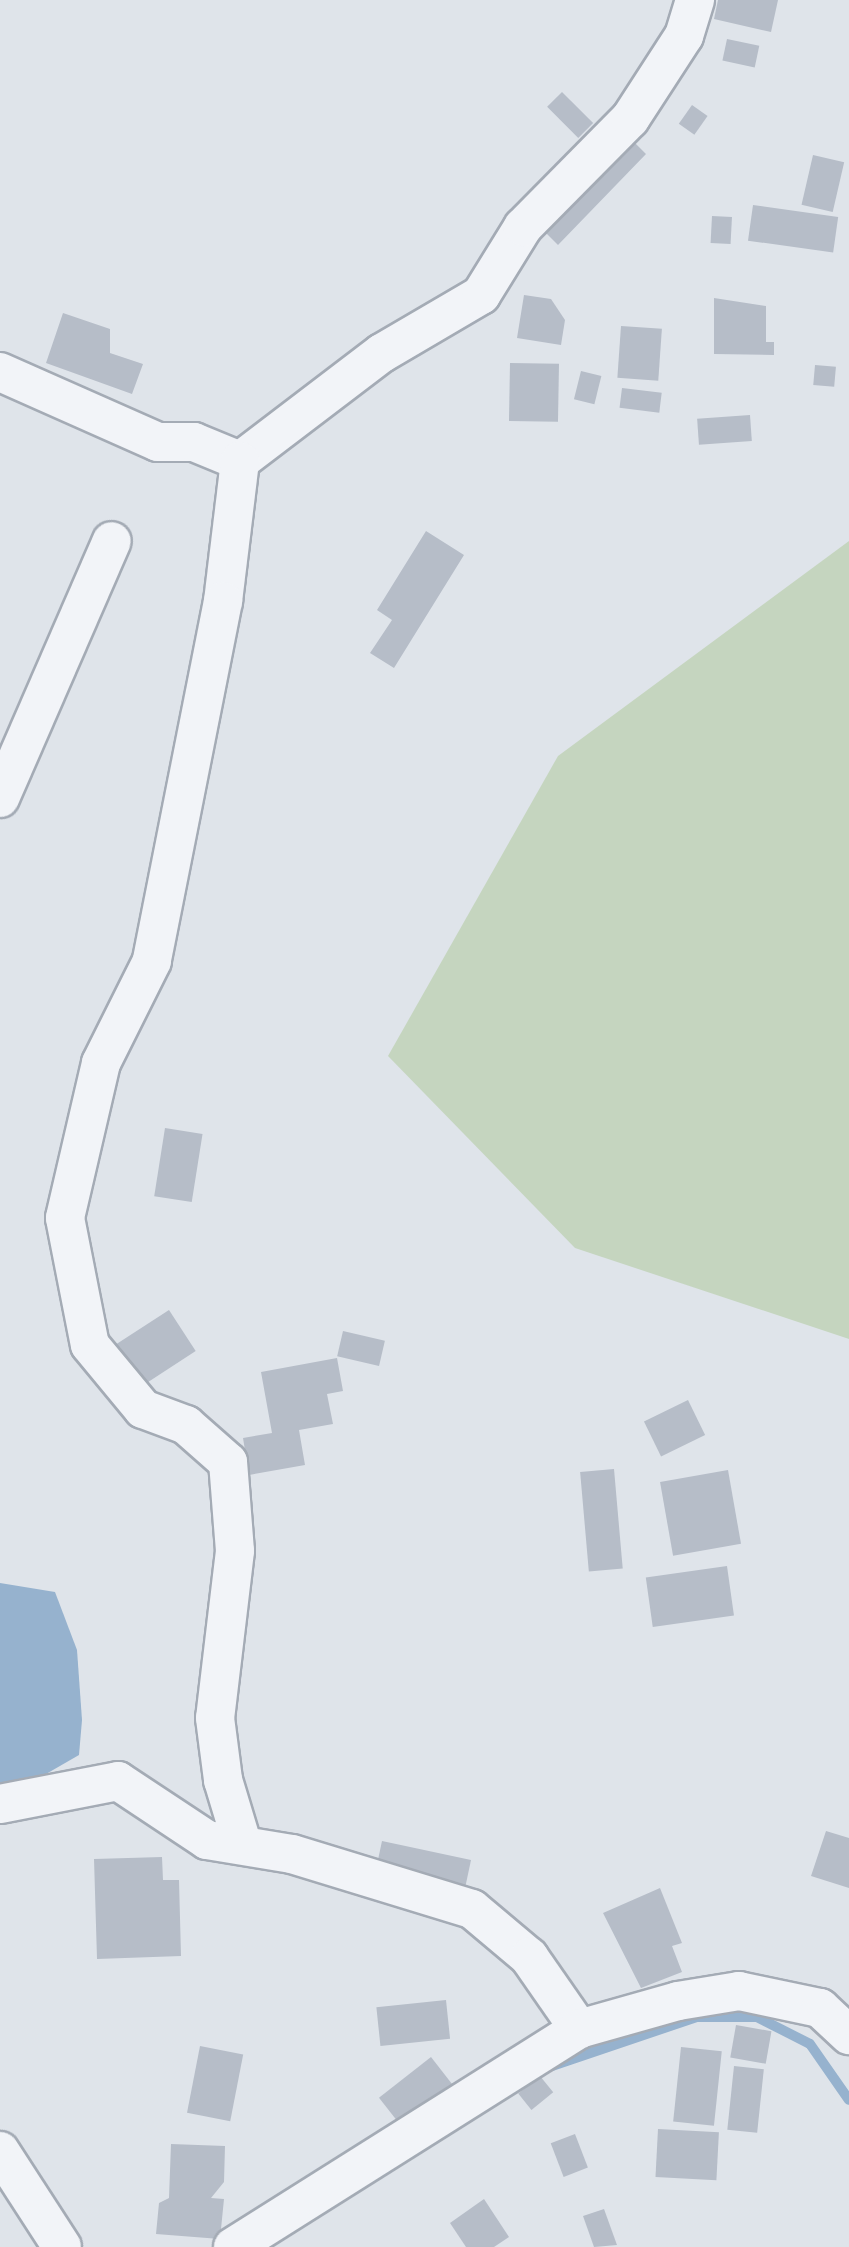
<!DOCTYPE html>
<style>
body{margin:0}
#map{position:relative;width:849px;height:2247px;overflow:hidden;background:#dfe4ea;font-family:Figtree,sans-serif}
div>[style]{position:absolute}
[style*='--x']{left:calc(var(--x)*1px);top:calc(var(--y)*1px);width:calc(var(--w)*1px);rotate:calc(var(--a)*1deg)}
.green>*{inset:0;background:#c5d5bf}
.water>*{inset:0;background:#96b2ce}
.stream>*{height:10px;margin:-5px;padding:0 5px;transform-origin:5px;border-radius:5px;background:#96b2ce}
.building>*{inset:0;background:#b6bdc8;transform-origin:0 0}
.roads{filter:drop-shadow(2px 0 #a4abb5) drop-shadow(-2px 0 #a4abb5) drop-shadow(0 2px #a4abb5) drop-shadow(0 -2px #a4abb5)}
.minor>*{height:38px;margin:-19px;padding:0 19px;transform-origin:19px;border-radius:19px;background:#f2f4f8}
span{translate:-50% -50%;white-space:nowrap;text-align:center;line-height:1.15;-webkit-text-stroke:10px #eff3f7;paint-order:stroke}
</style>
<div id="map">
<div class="green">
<div style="clip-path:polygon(849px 541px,849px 1339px,575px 1248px,388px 1056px,558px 756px)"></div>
</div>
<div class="water">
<div style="clip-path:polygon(0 1583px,55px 1592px,77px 1650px,82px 1720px,79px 1755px,20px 1789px,0 1790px)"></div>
</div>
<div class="stream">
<div style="--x:549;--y:2067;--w:156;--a:-18.7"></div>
<div style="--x:697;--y:2017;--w:60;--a:0"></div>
<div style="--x:757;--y:2017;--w:59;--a:27"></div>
<div style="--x:810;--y:2044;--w:68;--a:55.1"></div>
</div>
<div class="building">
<div style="clip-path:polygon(718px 0,778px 0,771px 32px,714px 19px)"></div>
<div style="left:727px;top:39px;width:33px;height:22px;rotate:12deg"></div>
<div style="left:562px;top:92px;width:44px;height:21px;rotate:45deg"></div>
<div style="left:692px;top:105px;width:19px;height:23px;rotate:35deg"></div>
<div style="clip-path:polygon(635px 120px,646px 130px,634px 142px,646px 154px,558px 245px,536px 223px)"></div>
<div style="left:813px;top:155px;width:32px;height:51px;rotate:13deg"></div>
<div style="left:753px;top:205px;width:86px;height:36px;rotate:8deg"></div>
<div style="left:712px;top:216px;width:20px;height:27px;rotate:3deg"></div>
<div style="clip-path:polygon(524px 295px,551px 299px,565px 320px,561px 345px,517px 338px)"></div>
<div style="clip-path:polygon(714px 298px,766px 306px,766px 342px,774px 342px,774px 355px,714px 354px)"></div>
<div style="clip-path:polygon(63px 313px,110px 329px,110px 353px,143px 364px,132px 394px,46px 363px)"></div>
<div style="left:621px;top:326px;width:41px;height:52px;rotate:4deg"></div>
<div style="left:510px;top:363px;width:49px;height:58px;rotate:1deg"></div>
<div style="left:815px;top:365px;width:21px;height:20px;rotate:5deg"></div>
<div style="left:581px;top:371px;width:21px;height:29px;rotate:14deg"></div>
<div style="left:622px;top:388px;width:40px;height:20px;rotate:7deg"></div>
<div style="left:750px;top:415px;width:26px;height:53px;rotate:86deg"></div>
<div style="clip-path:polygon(426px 531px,464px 555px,394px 668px,370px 653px,392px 620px,377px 610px)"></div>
<div style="left:165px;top:1128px;width:38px;height:69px;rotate:9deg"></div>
<div style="left:169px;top:1310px;width:49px;height:69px;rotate:57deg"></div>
<div style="left:343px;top:1331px;width:43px;height:26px;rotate:13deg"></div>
<div style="clip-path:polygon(337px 1358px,343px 1391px,327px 1394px,333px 1424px,299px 1430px,305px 1465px,249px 1475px,243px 1438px,272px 1433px,261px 1372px)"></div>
<div style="left:688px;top:1400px;width:39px;height:49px;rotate:64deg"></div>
<div style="left:614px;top:1469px;width:100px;height:34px;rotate:85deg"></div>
<div style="left:728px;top:1470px;width:75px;height:69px;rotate:80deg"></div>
<div style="left:727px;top:1566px;width:50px;height:82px;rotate:82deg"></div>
<div style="clip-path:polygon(826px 1831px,849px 1838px,849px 1888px,811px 1876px)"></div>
<div style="left:382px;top:1841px;width:91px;height:36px;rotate:12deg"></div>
<div style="clip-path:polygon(162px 1857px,163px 1880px,179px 1880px,181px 1956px,97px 1959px,94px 1859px)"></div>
<div style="clip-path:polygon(660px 1888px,682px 1943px,672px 1946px,682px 1972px,641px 1988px,603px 1913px)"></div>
<div style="left:446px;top:2000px;width:39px;height:70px;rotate:84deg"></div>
<div style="left:736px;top:2025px;width:36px;height:33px;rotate:10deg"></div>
<div style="left:200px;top:2046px;width:44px;height:68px;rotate:11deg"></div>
<div style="left:681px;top:2047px;width:41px;height:75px;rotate:6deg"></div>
<div style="left:431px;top:2057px;width:37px;height:66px;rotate:52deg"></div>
<div style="left:734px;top:2066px;width:30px;height:64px;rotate:6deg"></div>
<div style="left:540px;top:2076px;width:21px;height:28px;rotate:51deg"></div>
<div style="left:658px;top:2129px;width:61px;height:48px;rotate:3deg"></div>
<div style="left:575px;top:2134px;width:36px;height:26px;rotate:69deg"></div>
<div style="clip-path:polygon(171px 2144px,225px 2146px,224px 2182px,211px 2198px,224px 2199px,220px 2239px,156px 2234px,159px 2203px,169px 2198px)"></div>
<div style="clip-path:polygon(484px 2199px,509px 2237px,494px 2247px,466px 2247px,450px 2223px)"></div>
<div style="clip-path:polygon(604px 2209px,617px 2245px,594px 2247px,583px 2216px)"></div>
</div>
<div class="roads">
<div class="minor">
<div style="--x:0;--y:372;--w:173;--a:23.9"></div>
<div style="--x:158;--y:442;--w:36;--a:0"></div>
<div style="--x:194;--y:442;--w:50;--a:22.4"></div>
<div style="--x:240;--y:461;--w:178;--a:-37.3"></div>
<div style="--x:382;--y:353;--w:115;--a:-30.4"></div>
<div style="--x:481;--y:295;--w:80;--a:-58.3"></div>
<div style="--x:523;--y:227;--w:152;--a:-45.3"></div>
<div style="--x:630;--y:119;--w:99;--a:-57"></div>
<div style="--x:684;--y:36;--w:38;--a:-73"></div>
<div style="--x:240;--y:461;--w:141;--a:96.9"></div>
<div style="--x:223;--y:601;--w:367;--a:101.2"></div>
<div style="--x:152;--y:961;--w:114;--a:116.6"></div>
<div style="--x:101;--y:1063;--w:159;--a:103.1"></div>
<div style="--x:65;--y:1218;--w:129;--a:78.9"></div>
<div style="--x:90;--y:1345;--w:83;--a:50.4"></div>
<div style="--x:143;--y:1409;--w:46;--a:20.4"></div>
<div style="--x:186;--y:1425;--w:56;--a:41.4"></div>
<div style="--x:228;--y:1462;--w:89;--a:85.5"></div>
<div style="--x:235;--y:1551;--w:168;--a:96.8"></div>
<div style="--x:215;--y:1718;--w:63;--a:82.6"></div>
<div style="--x:223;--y:1780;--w:66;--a:73.2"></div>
<div style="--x:0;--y:798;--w:280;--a:-66.5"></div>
<div style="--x:0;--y:1804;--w:120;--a:-11"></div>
<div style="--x:118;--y:1781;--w:107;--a:33.5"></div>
<div style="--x:207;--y:1840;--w:86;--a:9.4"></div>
<div style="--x:292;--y:1854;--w:188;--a:17"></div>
<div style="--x:472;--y:1909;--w:75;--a:40.1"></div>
<div style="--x:529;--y:1957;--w:88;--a:55.2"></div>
<div style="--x:0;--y:2151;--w:114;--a:57.1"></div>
<div style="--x:233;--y:2247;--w:409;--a:-32.2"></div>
<div style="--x:579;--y:2029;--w:103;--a:-15.8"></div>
<div style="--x:678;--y:2001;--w:62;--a:-9.3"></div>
<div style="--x:739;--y:1991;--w:83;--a:11.9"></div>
<div style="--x:820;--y:2008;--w:40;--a:43"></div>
</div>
</div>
</div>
